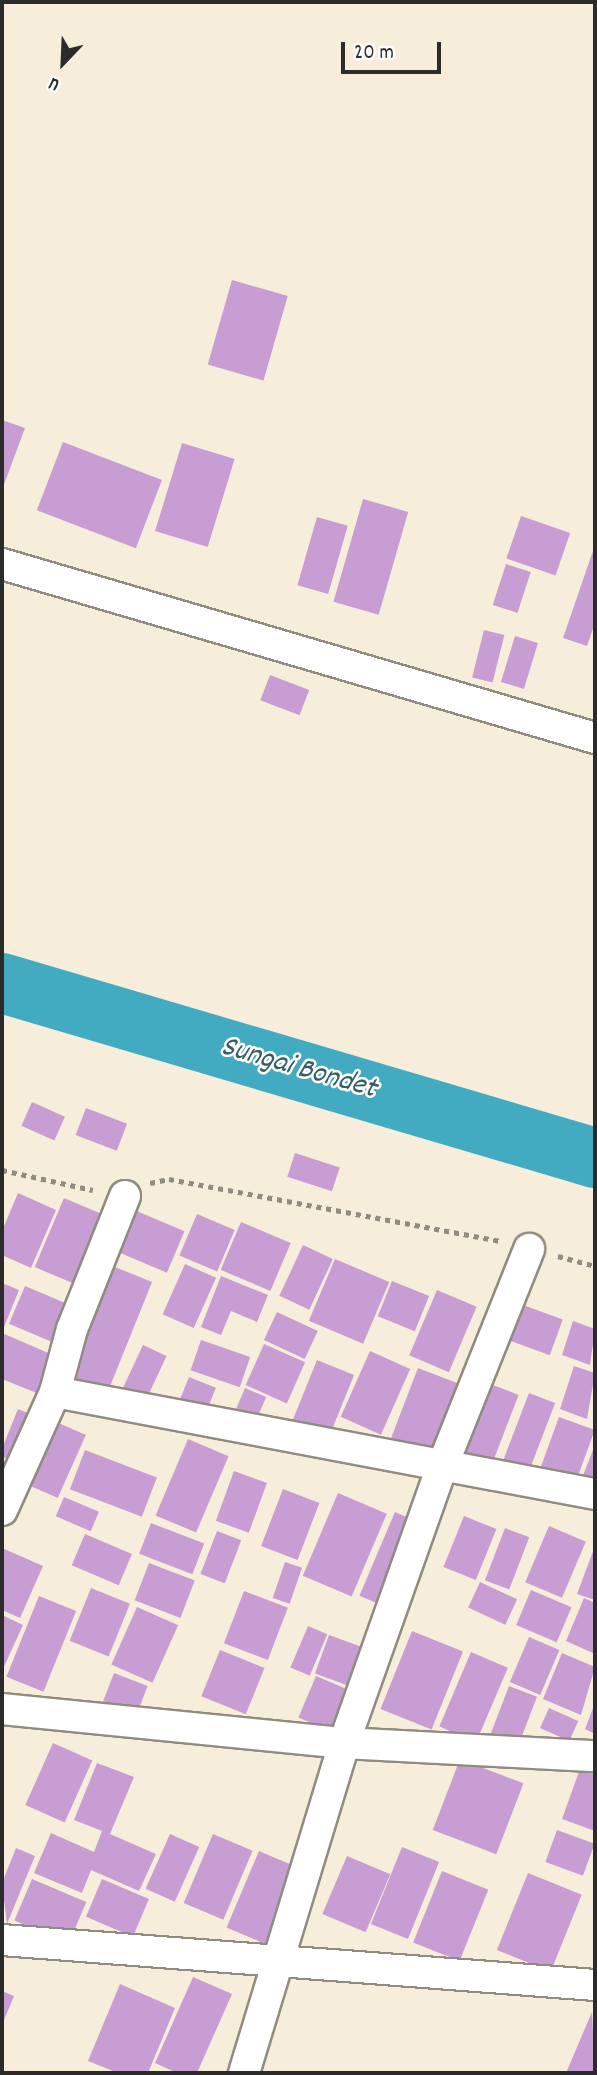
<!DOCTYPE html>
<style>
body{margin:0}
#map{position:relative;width:597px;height:2075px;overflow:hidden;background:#f6edda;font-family:Dekko,sans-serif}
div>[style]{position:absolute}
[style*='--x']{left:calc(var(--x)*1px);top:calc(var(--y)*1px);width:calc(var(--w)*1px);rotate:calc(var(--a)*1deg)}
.river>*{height:60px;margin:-30px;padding:0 30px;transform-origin:30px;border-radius:30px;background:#42abc1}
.building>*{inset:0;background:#c89dd3;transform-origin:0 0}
.path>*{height:4.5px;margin-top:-2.25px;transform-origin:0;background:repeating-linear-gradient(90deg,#908c82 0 5px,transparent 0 10px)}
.roads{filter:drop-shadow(2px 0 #908c82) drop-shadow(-2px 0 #908c82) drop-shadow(0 2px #908c82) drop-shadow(0 -2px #908c82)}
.minor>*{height:30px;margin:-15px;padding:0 15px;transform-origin:15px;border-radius:15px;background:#fff}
span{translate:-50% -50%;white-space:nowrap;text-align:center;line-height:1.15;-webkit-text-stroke:5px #fff;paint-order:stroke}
.water-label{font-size:30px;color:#345e67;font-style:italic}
.frame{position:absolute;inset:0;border:4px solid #2b2b2b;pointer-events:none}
.north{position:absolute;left:28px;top:28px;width:70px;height:70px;-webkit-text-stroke:5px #fff;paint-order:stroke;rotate:203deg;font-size:19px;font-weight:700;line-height:28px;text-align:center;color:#2b2b2b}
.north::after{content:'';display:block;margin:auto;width:24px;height:32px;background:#2b2b2b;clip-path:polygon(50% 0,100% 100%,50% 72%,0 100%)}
.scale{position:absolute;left:341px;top:42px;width:100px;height:32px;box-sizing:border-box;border:4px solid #2b2b2b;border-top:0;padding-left:9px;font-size:21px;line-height:24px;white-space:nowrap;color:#2b2b2b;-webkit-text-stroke:5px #fff;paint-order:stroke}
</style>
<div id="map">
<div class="river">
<div style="--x:2;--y:983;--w:618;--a:16.44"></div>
</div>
<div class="building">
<div style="left:232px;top:280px;width:58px;height:88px;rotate:16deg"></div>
<div style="clip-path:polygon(2px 420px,25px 428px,2px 490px)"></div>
<div style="left:63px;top:442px;width:106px;height:73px;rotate:21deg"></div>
<div style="left:182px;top:443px;width:55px;height:92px;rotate:17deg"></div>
<div style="left:363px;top:499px;width:47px;height:107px;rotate:16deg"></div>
<div style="left:521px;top:516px;width:52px;height:45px;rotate:19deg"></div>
<div style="left:317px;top:517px;width:32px;height:71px;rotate:16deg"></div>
<div style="clip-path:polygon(595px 545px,595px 623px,587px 646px,563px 638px)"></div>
<div style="left:506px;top:564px;width:26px;height:43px;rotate:18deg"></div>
<div style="left:484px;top:630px;width:21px;height:49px;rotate:14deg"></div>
<div style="left:515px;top:636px;width:24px;height:48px;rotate:17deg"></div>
<div style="left:270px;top:675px;width:42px;height:27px;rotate:21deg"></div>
<div style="left:32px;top:1102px;width:36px;height:26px;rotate:24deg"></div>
<div style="left:86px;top:1108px;width:44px;height:29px;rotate:21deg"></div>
<div style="left:295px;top:1153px;width:47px;height:25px;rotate:18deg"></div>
<div style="clip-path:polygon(18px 1193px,56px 1210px,31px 1268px,2px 1255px,2px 1231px)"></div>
<div style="left:64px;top:1198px;width:48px;height:75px;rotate:23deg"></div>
<div style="left:132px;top:1209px;width:57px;height:45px;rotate:23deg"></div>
<div style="left:197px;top:1214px;width:41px;height:45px;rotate:23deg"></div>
<div style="left:241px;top:1222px;width:54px;height:52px;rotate:23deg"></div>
<div style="left:303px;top:1245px;width:33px;height:56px;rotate:25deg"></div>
<div style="left:335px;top:1259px;width:59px;height:67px;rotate:23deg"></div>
<div style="left:185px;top:1264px;width:34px;height:55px;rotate:24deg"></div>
<div style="left:115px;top:1267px;width:40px;height:125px;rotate:22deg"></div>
<div style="clip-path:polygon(221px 1276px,268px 1295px,257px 1322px,231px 1311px,221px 1335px,201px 1327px)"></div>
<div style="left:392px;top:1281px;width:40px;height:38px;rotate:22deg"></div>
<div style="clip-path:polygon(2px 1283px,19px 1290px,2px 1332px)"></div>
<div style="left:25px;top:1286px;width:52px;height:41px;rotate:23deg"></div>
<div style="left:437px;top:1290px;width:43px;height:71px;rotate:23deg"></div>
<div style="left:512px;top:1301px;width:54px;height:38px;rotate:20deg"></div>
<div style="left:277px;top:1312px;width:45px;height:31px;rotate:25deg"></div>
<div style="clip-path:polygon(573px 1321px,595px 1329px,590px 1365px,562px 1355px)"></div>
<div style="clip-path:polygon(2px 1333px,60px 1358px,44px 1396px,2px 1379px)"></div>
<div style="left:201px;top:1340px;width:52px;height:32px;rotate:19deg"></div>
<div style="left:264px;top:1344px;width:45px;height:45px;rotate:24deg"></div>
<div style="left:143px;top:1345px;width:26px;height:58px;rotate:25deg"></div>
<div style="left:370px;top:1351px;width:44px;height:72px;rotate:24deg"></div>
<div style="left:317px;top:1360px;width:40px;height:74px;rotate:22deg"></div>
<div style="clip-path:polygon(574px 1366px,595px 1373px,587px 1419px,560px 1409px)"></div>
<div style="left:418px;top:1368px;width:53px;height:78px;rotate:21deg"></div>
<div style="left:189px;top:1377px;width:29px;height:24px;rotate:22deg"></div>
<div style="left:485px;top:1382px;width:36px;height:81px;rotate:21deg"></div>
<div style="left:245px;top:1388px;width:23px;height:27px;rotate:23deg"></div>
<div style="left:529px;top:1393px;width:28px;height:77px;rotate:21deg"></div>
<div style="left:18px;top:1409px;width:24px;height:50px;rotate:22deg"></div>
<div style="left:559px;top:1417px;width:38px;height:59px;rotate:20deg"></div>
<div style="left:52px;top:1420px;width:37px;height:69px;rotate:24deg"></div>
<div style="left:188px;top:1439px;width:44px;height:83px;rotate:23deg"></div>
<div style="clip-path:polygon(595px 1445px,595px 1489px,580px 1483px)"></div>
<div style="left:85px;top:1450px;width:77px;height:42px;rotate:21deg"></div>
<div style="left:234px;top:1471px;width:35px;height:53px;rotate:20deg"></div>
<div style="left:283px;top:1489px;width:39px;height:61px;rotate:21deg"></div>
<div style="left:338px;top:1493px;width:53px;height:90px;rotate:23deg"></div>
<div style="left:64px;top:1497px;width:38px;height:21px;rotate:23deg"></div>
<div style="left:395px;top:1512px;width:23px;height:91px;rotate:23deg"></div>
<div style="left:464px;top:1516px;width:35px;height:55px;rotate:22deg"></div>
<div style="left:151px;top:1523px;width:57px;height:33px;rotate:21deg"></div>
<div style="left:549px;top:1526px;width:40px;height:61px;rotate:23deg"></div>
<div style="left:505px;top:1528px;width:26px;height:56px;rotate:21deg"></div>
<div style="left:217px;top:1531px;width:26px;height:46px;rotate:21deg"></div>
<div style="left:85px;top:1534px;width:51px;height:34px;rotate:23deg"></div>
<div style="clip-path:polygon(595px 1546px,595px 1600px,577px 1594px)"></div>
<div style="clip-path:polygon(2px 1548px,43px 1566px,20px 1618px,2px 1610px)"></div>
<div style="left:285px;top:1562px;width:18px;height:38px;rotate:19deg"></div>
<div style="left:149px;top:1563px;width:49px;height:40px;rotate:21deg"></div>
<div style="left:480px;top:1582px;width:41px;height:28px;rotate:25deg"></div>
<div style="left:91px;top:1588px;width:42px;height:57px;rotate:22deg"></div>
<div style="left:531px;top:1590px;width:44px;height:38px;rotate:23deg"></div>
<div style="left:244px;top:1591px;width:47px;height:56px;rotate:21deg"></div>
<div style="left:39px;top:1596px;width:40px;height:87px;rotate:22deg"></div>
<div style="clip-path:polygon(584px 1598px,595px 1603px,595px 1654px,566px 1641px)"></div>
<div style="left:137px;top:1607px;width:45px;height:63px;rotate:24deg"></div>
<div style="clip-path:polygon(2px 1615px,23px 1625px,2px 1671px)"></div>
<div style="left:308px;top:1626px;width:21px;height:45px;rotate:23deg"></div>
<div style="left:412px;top:1631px;width:55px;height:84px;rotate:22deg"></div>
<div style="left:329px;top:1635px;width:46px;height:41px;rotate:20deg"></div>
<div style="left:529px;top:1637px;width:33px;height:49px;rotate:23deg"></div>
<div style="left:220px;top:1650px;width:48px;height:50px;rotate:22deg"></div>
<div style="left:471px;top:1652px;width:40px;height:81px;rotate:23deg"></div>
<div style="clip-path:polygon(562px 1653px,595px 1667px,581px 1715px,543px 1699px)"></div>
<div style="left:114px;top:1673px;width:36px;height:34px;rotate:21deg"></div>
<div style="left:316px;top:1676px;width:44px;height:45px;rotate:23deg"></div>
<div style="left:509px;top:1686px;width:30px;height:53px;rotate:21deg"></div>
<div style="clip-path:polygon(595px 1703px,595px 1734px,585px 1729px)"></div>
<div style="left:549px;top:1708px;width:32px;height:22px;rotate:24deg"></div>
<div style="left:53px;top:1743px;width:43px;height:68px;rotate:24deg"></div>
<div style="left:460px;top:1759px;width:68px;height:76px;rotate:21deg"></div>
<div style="clip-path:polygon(97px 1763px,134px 1777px,110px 1834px,156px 1854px,139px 1891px,91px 1870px,82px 1893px,34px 1873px,51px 1833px,94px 1852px,102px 1831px,74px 1820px)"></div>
<div style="clip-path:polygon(580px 1769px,595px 1775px,595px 1831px,562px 1819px)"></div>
<div style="left:557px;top:1830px;width:40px;height:34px;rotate:20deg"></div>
<div style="left:170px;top:1834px;width:32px;height:60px;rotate:24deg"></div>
<div style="left:213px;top:1834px;width:43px;height:75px;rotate:23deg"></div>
<div style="left:402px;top:1847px;width:40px;height:83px;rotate:22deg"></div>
<div style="clip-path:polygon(16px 1848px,35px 1856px,7px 1924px,2px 1883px)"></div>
<div style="left:259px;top:1851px;width:46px;height:83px;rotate:23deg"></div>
<div style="left:347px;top:1856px;width:47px;height:63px;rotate:23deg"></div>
<div style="left:442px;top:1871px;width:50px;height:77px;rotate:22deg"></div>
<div style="left:528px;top:1873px;width:58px;height:83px;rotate:22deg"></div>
<div style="left:32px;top:1879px;width:59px;height:45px;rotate:23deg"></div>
<div style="left:102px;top:1879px;width:51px;height:41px;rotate:23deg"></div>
<div style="clip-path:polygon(193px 1977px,232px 1994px,197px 2073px,177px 2073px,155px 2063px)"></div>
<div style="clip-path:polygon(120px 1984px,175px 2008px,148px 2073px,118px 2073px,88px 2061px)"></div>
<div style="clip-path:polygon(2px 1991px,14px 1996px,2px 2025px)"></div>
<div style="clip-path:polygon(592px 2012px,595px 2073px,566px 2073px)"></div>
</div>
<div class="path">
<div style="--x:2;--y:1170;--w:93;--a:12.4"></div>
<div style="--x:150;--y:1183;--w:19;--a:-12"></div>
<div style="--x:169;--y:1179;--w:336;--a:10.6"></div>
<div style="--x:558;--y:1256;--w:38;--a:15"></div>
</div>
<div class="roads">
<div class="minor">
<div style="--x:2;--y:564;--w:618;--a:16.35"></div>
<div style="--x:125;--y:1196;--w:143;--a:111.7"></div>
<div style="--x:72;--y:1329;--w:65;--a:105.1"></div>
<div style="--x:55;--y:1392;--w:550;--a:10.7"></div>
<div style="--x:2;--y:1510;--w:129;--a:-65.8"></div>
<div style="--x:2;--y:1709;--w:344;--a:5.7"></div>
<div style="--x:344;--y:1743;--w:251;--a:3"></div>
<div style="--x:2;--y:1940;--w:595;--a:4.34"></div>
<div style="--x:244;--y:2073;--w:345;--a:-73.1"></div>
<div style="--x:344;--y:1743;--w:293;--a:-70.5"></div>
<div style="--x:442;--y:1467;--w:235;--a:-68.2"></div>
</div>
</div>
<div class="water-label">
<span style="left:298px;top:1070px;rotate:16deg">Sungai Bondet</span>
</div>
<div class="frame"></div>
<div class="north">U</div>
<div class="scale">20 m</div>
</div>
